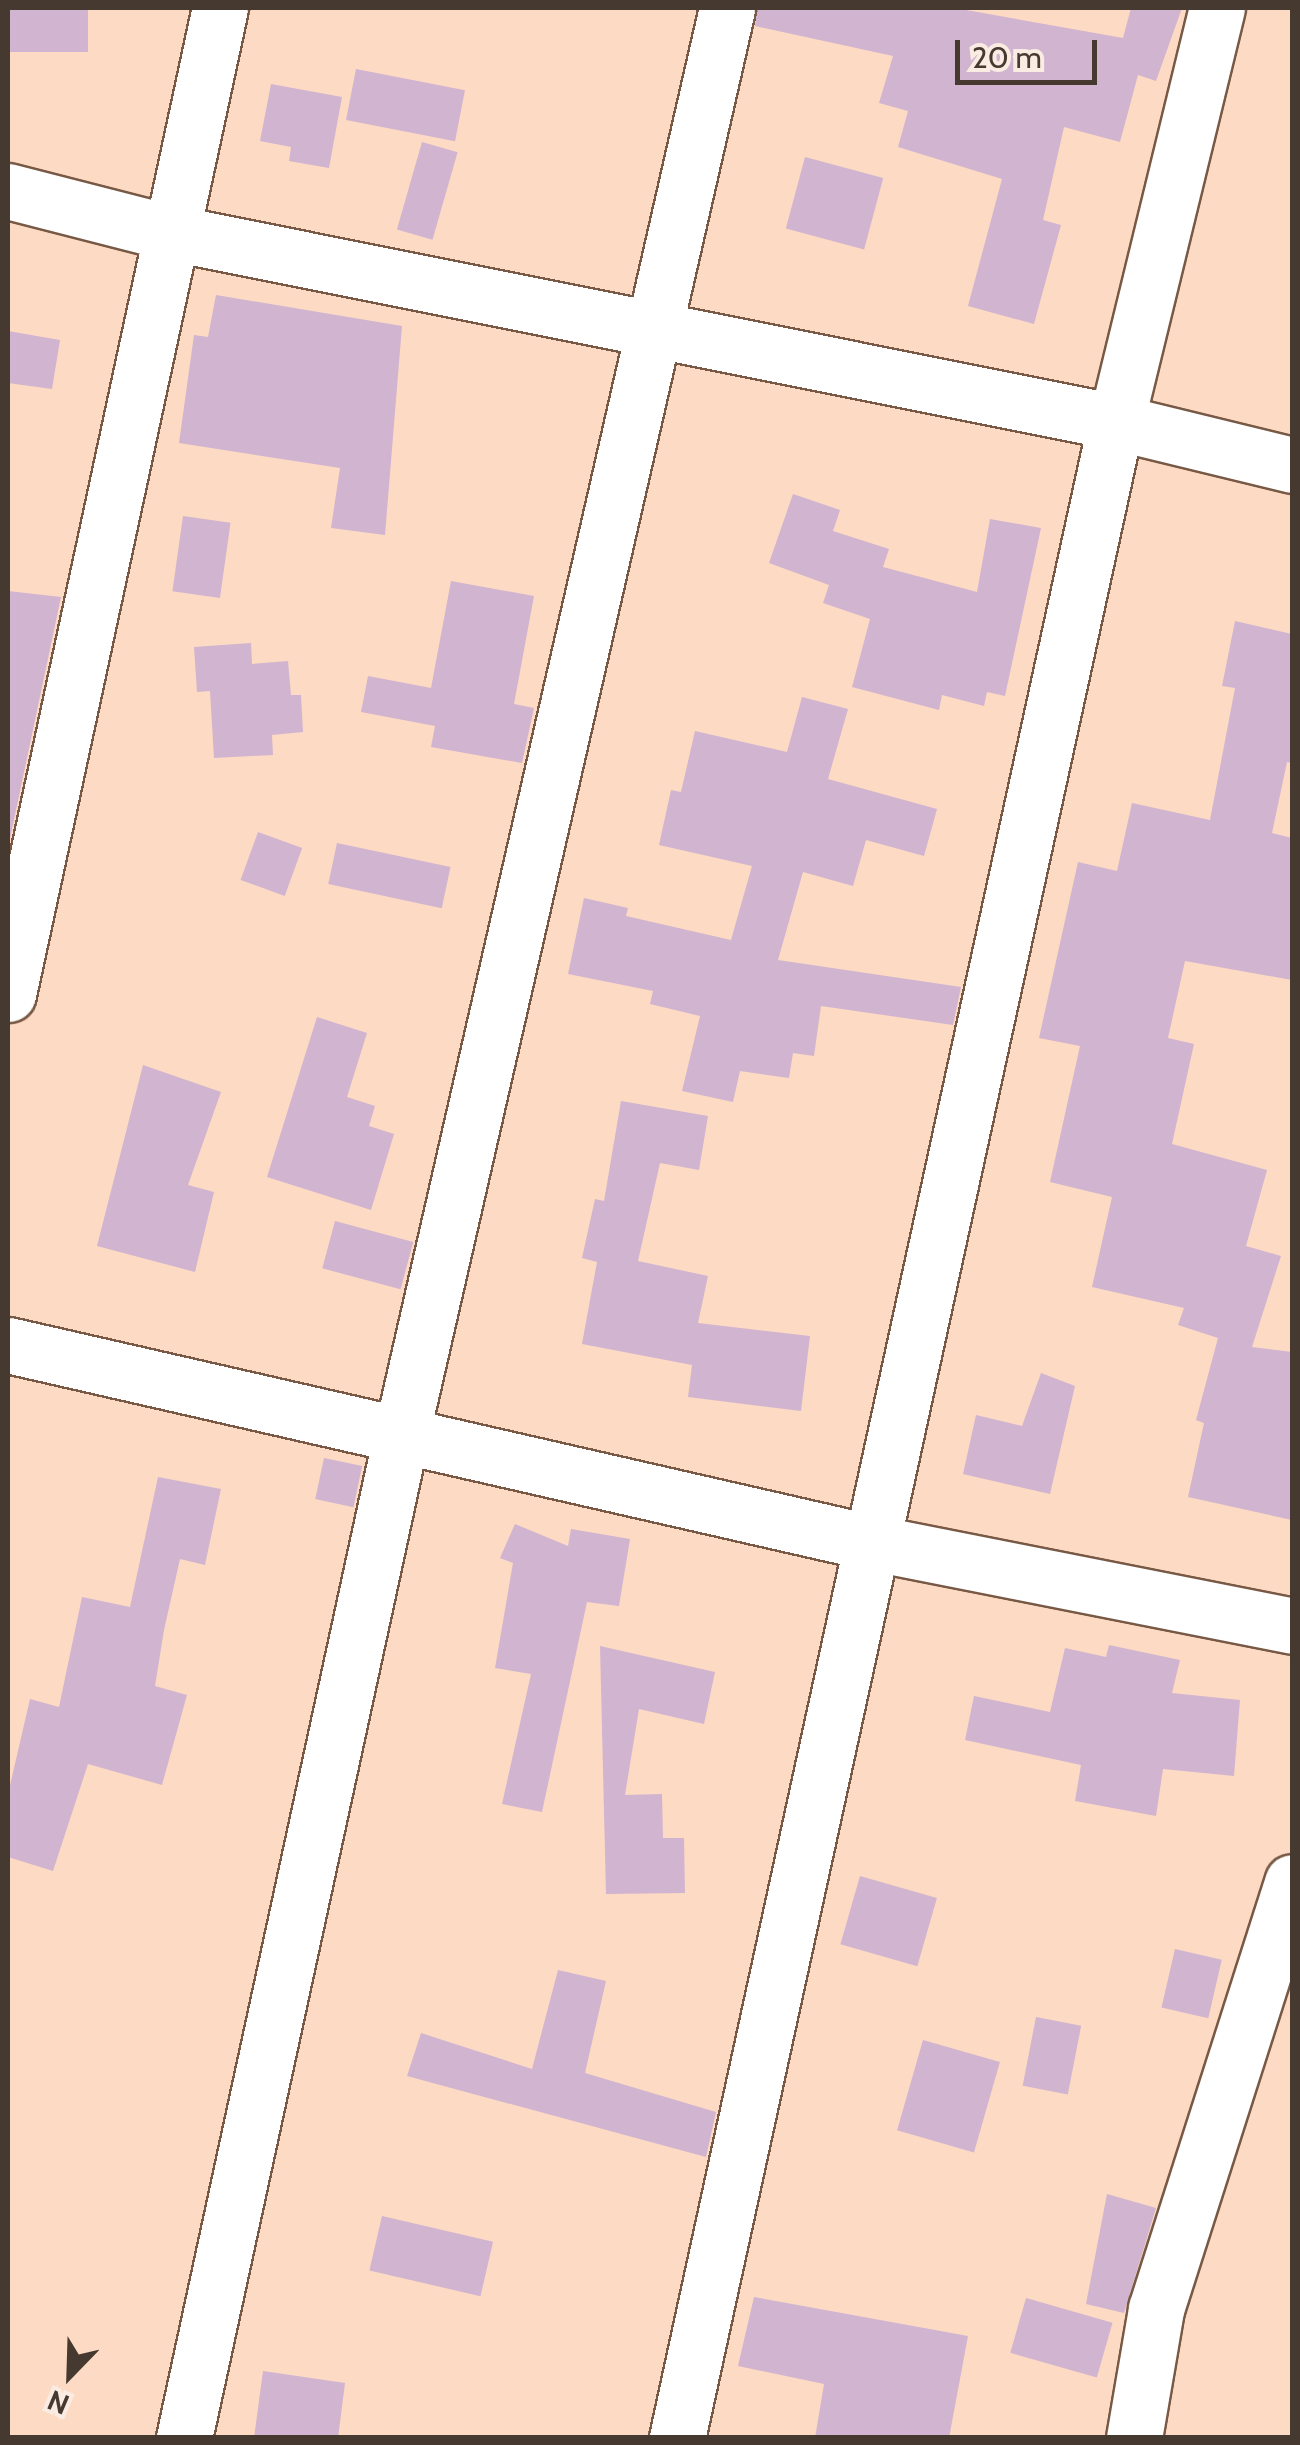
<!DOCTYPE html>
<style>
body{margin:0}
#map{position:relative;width:1300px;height:2445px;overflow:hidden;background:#fddac3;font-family:Cabin,sans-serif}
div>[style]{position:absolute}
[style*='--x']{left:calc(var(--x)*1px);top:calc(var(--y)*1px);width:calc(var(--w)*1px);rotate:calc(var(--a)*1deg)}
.building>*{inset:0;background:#d1b4d0;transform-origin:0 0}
.roads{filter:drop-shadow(2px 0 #775945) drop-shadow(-2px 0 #775945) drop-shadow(0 2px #775945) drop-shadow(0 -2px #775945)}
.minor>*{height:55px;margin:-27.5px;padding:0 27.5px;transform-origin:27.5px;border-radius:27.5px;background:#fff}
span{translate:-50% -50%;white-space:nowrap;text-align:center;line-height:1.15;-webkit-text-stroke:9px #fbece3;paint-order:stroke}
.frame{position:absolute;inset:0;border:10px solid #463930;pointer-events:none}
.north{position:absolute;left:20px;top:2325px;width:100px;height:100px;-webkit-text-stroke:8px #fbece3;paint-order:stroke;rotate:203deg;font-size:28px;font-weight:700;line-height:40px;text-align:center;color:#463930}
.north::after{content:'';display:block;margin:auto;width:35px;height:45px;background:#463930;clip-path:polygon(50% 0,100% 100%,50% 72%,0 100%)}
.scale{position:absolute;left:955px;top:40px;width:142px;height:45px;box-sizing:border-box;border:5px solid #463930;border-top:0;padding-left:12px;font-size:30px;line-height:35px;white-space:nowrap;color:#463930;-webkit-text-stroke:8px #fbece3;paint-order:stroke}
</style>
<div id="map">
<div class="building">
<div style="left:10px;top:8px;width:78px;height:44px"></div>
<div style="clip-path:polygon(757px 8px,955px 8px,1123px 38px,1131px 8px,1182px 8px,1156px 81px,1138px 75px,1120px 142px,1064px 127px,1043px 220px,1061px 225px,1034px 324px,968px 306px,1002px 179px,898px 147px,908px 111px,879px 103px,893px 56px,755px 26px)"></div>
<div style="left:356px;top:69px;width:111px;height:52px;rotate:11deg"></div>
<div style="clip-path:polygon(271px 84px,342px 97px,329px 168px,289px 161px,291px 147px,260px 141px)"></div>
<div style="left:422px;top:142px;width:37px;height:91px;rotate:16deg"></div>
<div style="left:805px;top:157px;width:81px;height:74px;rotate:15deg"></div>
<div style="clip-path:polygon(216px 295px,402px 326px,385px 535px,331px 528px,340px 468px,179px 443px,194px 335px,208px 337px)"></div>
<div style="clip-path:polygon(8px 331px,60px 340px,52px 389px,8px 383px)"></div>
<div style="clip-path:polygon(793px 494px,840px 510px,833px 531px,889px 549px,883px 567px,977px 592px,990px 519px,1041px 528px,1005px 696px,987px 692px,984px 706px,942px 695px,939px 710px,852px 687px,870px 619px,823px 603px,829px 585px,769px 563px)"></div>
<div style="left:183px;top:516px;width:48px;height:76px;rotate:8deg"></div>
<div style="clip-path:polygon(451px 581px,534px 596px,514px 704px,534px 708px,522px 763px,431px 747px,435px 726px,361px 712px,368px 676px,431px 688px)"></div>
<div style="clip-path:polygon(8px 591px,61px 597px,8px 848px)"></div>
<div style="clip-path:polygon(1235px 621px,1292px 634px,1292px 763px,1287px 762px,1272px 833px,1292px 838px,1292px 980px,1185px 961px,1168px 1038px,1194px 1044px,1172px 1144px,1267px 1170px,1246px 1246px,1281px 1256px,1252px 1347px,1292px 1352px,1292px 1520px,1188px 1497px,1204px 1423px,1196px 1420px,1218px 1338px,1178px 1325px,1184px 1308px,1092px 1287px,1112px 1197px,1050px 1182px,1080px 1046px,1039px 1038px,1078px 862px,1117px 871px,1132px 803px,1210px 820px,1235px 688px,1222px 686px)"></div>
<div style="clip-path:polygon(251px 643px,252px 664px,288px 661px,291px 695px,301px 695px,303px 732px,272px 735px,273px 755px,214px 758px,210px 691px,197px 692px,194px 647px)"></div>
<div style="clip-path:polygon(802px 697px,848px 709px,828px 779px,937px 809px,924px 856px,866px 840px,853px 886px,803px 872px,778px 960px,961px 987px,953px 1025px,821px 1006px,814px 1056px,793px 1053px,789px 1078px,740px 1071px,733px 1102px,682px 1091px,700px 1016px,650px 1004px,653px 991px,568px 974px,584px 898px,628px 908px,626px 916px,731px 940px,752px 866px,659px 845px,671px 790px,681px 792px,695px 731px,787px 752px)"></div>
<div style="left:258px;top:832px;width:47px;height:51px;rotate:20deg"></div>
<div style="left:337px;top:843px;width:116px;height:42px;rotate:12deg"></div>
<div style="clip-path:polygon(317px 1017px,367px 1033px,347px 1097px,375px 1106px,369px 1126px,394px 1134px,371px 1210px,267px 1177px)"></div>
<div style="clip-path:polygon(143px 1065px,221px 1092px,188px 1185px,214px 1192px,195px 1272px,97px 1246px)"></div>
<div style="clip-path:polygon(621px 1101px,708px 1116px,699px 1170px,660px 1163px,638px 1261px,708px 1276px,698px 1323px,810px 1336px,801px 1411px,688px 1397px,692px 1365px,582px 1344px,597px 1262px,582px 1258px,595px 1199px,604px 1201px)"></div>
<div style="left:335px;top:1221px;width:81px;height:49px;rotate:15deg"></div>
<div style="clip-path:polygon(1041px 1373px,1075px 1386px,1050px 1494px,963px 1474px,976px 1415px,1022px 1426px)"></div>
<div style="left:324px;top:1458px;width:39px;height:42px;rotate:12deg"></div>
<div style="clip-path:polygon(158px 1477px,221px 1489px,205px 1565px,180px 1559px,164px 1630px,155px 1686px,187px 1695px,162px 1785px,88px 1764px,53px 1871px,8px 1857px,8px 1794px,30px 1699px,59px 1707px,82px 1597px,130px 1607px)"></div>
<div style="clip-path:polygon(515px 1524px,568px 1546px,571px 1529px,630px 1539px,619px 1606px,587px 1602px,542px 1812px,502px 1804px,531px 1674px,495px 1668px,513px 1563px,500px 1558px)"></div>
<div style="clip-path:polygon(1109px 1645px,1180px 1660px,1172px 1693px,1240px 1700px,1234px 1776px,1163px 1769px,1156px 1816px,1075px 1801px,1081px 1765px,965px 1740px,974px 1696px,1050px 1712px,1065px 1648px,1106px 1657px)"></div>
<div style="clip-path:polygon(600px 1646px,715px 1672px,704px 1724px,639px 1709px,625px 1795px,662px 1794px,663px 1838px,684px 1838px,685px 1893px,606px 1894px)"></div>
<div style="left:860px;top:1876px;width:80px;height:71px;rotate:16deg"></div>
<div style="left:1175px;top:1949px;width:48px;height:60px;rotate:13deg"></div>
<div style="clip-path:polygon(558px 1970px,606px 1981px,585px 2073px,716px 2112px,706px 2157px,407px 2076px,421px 2033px,532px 2069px)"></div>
<div style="left:1036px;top:2017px;width:46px;height:70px;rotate:11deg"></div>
<div style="left:923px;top:2040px;width:80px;height:94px;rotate:16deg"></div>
<div style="clip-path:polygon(1107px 2194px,1156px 2208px,1124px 2313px,1086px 2304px)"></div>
<div style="left:382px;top:2216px;width:114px;height:56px;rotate:13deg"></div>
<div style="clip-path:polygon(754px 2297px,968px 2336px,949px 2438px,815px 2438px,824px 2384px,738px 2366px)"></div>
<div style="left:1026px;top:2298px;width:90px;height:57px;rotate:16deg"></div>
<div style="clip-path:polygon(263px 2371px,345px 2383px,338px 2438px,254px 2438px)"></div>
</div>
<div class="roads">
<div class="minor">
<div style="--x:8;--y:191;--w:165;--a:14.4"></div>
<div style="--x:168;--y:232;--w:967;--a:11.33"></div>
<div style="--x:1116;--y:422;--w:181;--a:13.7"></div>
<div style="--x:8;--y:994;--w:1009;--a:-77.87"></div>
<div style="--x:8;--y:1345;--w:883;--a:12.89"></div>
<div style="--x:869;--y:1542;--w:431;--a:11.2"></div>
<div style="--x:184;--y:2438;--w:1030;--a:-77.78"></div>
<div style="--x:402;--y:1431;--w:1460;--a:-77.13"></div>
<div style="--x:677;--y:2438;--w:2063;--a:-77.72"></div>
<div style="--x:1116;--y:422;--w:426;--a:-76.3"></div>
<div style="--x:1134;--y:2438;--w:131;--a:-80.3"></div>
<div style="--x:1156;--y:2309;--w:448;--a:-72.3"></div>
</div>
</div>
<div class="frame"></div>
<div class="north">N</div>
<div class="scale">20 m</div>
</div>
